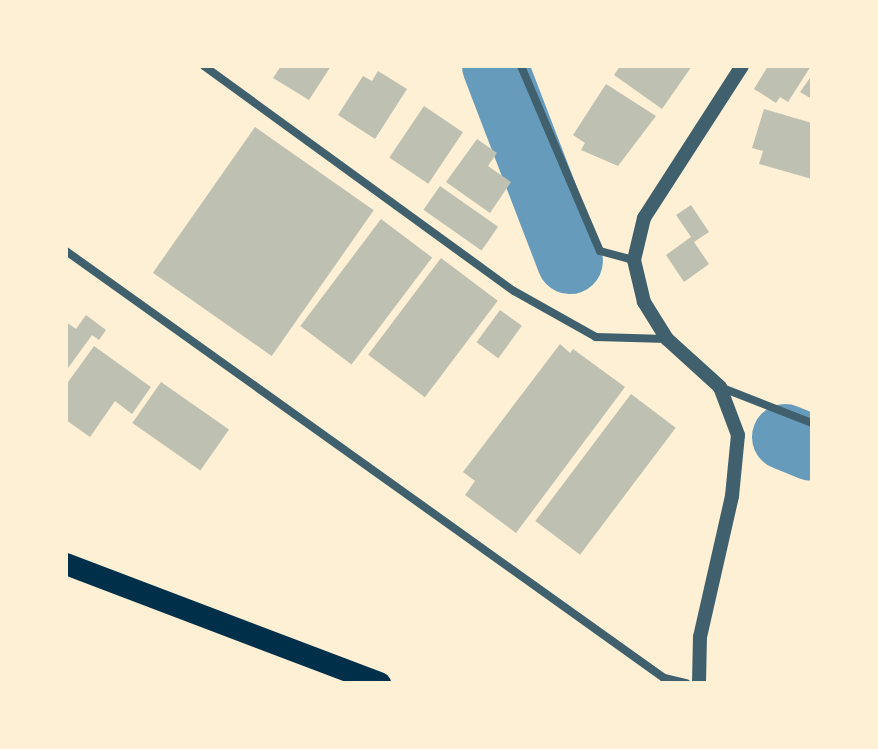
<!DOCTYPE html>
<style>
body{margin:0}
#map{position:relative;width:878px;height:749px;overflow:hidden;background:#fdf0d5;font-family:Inter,sans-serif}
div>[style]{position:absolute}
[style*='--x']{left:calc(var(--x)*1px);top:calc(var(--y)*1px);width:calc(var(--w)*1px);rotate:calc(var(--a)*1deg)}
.river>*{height:66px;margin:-33px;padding:0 33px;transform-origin:33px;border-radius:33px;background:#669bbc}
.building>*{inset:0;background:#bec0b2;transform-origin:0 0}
.minor>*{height:8px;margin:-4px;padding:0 4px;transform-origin:4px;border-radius:4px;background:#3f606c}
.tertiary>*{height:14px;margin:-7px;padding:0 7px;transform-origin:7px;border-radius:7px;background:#3f606c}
.trunk>*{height:22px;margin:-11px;padding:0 11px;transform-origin:11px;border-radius:11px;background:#003049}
span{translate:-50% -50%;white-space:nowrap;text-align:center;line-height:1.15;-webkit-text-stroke:8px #fdf0d5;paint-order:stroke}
.frame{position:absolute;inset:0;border:68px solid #fdf0d5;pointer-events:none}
</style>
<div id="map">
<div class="river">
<div style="--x:495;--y:66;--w:209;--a:69"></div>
<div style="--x:785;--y:437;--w:29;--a:22"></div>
</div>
<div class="building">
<div style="clip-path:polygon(281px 66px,331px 66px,309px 100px,273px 78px)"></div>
<div style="clip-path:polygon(620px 66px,692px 66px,662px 109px,614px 75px)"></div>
<div style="clip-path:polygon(768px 66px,811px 66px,788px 102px,780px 97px,776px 103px,754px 89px)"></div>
<div style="clip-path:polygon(378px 71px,407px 89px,375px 139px,338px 115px,363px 76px,372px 81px)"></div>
<div style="clip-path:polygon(812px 75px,812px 99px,800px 92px)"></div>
<div style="clip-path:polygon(606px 84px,656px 116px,618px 166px,581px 150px,585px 143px,573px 135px)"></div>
<div style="left:424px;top:106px;width:47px;height:62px;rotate:34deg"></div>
<div style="clip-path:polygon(764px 109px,812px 123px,812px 179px,759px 164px,763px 151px,752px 148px)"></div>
<div style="left:255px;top:127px;width:145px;height:178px;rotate:35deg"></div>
<div style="clip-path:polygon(477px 139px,497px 153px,488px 166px,511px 182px,490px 213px,446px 182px)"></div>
<div style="left:440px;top:186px;width:71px;height:29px;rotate:35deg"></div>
<div style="clip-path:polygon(691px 205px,709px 232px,694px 242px,709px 264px,684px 282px,666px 255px,691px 237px,676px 215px)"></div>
<div style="left:381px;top:219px;width:64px;height:134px;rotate:37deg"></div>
<div style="left:441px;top:258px;width:71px;height:121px;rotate:37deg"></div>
<div style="left:500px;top:310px;width:27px;height:40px;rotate:36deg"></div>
<div style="clip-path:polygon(86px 315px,106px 330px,99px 340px,92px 335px,66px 371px,66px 322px,76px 329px)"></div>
<div style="clip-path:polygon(560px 344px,570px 353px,573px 349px,625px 387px,516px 533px,465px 495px,475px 481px,463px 472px)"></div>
<div style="clip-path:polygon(94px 346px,151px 387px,132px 414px,115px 401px,90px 437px,66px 420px,66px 385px)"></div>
<div style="left:161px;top:382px;width:83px;height:50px;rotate:35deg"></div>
<div style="left:631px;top:394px;width:56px;height:159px;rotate:37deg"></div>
</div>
<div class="minor">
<div style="--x:204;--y:66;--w:383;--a:36"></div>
<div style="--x:514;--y:291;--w:94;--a:29.3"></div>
<div style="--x:596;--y:337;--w:71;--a:1.6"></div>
<div style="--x:521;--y:66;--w:201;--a:66.9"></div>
<div style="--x:600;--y:251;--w:35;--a:15"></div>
<div style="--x:66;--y:251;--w:735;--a:35.53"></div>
<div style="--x:664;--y:678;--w:23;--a:13"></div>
<div style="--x:720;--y:387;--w:99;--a:21.4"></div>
</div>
<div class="tertiary">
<div style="--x:699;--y:683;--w:46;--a:-88.8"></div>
<div style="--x:700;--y:637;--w:145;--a:-77.2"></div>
<div style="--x:732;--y:496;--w:61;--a:-84.4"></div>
<div style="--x:738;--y:435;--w:51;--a:-110.6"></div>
<div style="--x:720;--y:387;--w:72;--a:-137.8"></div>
<div style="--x:667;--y:339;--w:44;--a:-121.9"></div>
<div style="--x:644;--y:302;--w:43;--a:-103.4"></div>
<div style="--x:634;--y:260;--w:43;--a:-76.6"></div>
<div style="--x:644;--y:218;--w:181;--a:-57.2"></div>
</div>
<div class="trunk">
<div style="--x:66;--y:564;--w:336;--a:20.8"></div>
</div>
<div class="frame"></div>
</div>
